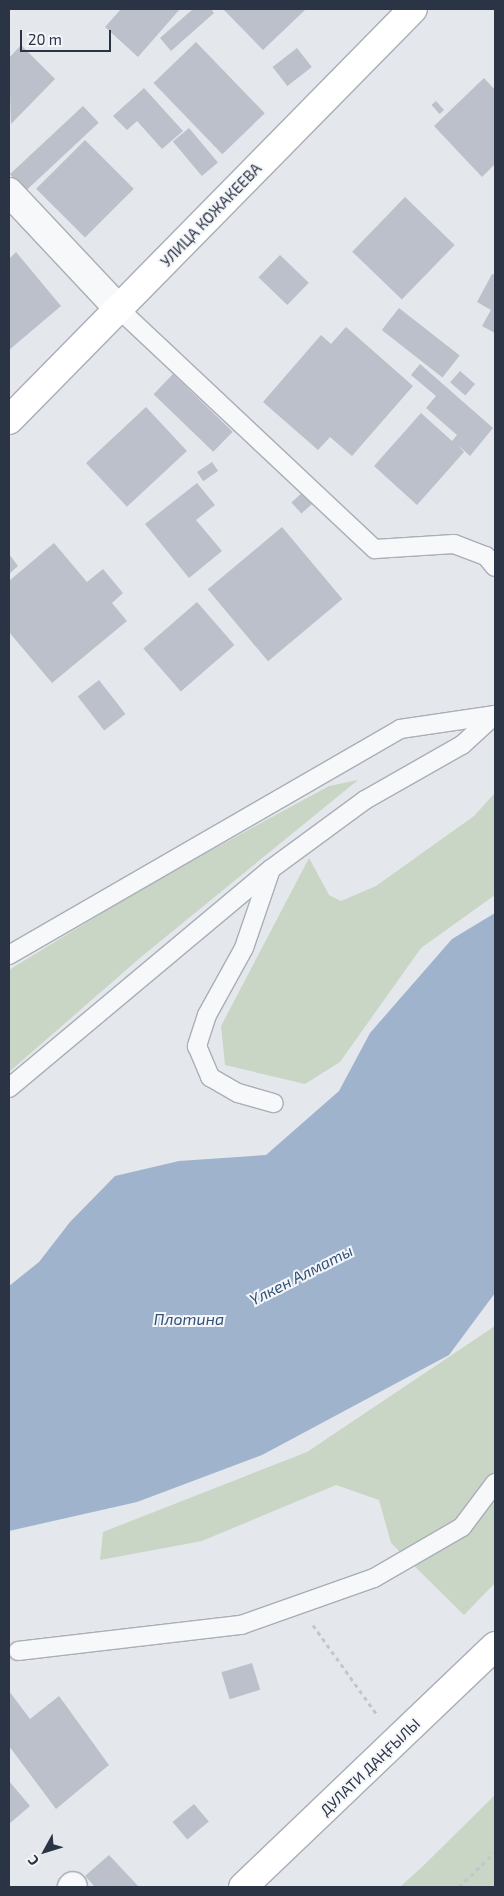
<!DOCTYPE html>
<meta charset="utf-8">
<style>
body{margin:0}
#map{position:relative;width:504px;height:1896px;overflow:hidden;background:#e4e7ec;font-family:"Exo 2",sans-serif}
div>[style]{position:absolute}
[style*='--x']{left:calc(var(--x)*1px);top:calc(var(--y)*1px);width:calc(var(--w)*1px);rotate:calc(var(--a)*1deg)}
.green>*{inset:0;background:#c9d6c5}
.water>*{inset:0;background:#9fb4cc}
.building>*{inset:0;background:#bbc0ca;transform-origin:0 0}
.path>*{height:3px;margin-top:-1.5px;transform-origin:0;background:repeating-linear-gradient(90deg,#c2c5cb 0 4px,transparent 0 8px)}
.roads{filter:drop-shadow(1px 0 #a9aeb7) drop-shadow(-1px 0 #a9aeb7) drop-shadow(0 1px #a9aeb7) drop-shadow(0 -1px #a9aeb7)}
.lane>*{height:18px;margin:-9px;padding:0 9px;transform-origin:9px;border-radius:9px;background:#f7f8fa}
.street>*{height:28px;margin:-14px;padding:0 14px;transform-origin:14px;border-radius:14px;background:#f7f8fa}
.secondary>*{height:28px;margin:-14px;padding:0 14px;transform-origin:14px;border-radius:14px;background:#fff}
span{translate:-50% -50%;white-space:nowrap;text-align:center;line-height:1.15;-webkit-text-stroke:4px #f4f6f9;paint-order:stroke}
.street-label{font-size:15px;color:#2b3445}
.water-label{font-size:16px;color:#34527a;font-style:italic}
.frame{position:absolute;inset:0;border:10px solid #2b3445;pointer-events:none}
.north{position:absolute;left:20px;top:1826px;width:50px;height:50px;-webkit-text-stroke:4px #f4f6f9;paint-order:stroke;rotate:231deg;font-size:14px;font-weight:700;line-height:20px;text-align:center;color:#2b3445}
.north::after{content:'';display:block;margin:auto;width:18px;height:22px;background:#2b3445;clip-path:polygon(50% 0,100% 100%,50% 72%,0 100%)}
.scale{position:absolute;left:20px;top:30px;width:91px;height:22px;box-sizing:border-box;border:2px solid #2b3445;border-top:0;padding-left:6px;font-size:15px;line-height:18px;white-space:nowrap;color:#2b3445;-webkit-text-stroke:4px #f4f6f9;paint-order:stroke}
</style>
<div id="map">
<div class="green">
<div style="clip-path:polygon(358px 780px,141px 957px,9px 1072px,9px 970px,151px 883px,329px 786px)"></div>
<div style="clip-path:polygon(495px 793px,495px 895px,421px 948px,340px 1062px,305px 1084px,225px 1065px,221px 1026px,309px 858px,329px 895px,341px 901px,376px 886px,474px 816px)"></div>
<div style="clip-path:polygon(495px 1326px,495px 1583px,464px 1615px,391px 1543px,379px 1500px,336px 1485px,202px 1541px,100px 1560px,103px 1532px,307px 1452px)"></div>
<div style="clip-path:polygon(495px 1795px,495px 1887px,400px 1887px,422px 1867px)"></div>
</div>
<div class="water">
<div style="clip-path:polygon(495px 913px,495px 1293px,449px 1355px,262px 1455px,137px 1502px,9px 1531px,9px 1286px,39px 1262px,70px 1222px,115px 1176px,179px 1161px,266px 1155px,339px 1091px,370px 1033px,452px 939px)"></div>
</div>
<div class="building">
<div style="clip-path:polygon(121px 9px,180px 9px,138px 57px,105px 27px)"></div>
<div style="clip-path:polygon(193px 9px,211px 9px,214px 13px,171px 51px,160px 38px)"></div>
<div style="clip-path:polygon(223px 9px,304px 9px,305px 10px,263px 50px)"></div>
<div style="left:196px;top:42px;width:99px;height:59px;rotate:46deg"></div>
<div style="clip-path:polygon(21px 45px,55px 79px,11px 124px,9px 58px)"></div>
<div style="left:297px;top:48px;width:24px;height:31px;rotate:52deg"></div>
<div style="clip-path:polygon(484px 78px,495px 90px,495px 164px,482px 177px,434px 126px)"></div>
<div style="clip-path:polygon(144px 88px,183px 131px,162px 149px,137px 121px,127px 130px,113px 116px)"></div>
<div style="left:436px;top:101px;width:12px;height:6px;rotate:48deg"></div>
<div style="left:83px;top:106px;width:23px;height:100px;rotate:47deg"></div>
<div style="left:189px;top:128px;width:45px;height:21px;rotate:50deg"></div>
<div style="left:85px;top:140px;width:69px;height:69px;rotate:45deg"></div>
<div style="left:405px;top:197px;width:69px;height:76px;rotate:44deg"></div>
<div style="clip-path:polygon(16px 252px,61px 306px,9px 350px,9px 259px)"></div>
<div style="left:280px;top:255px;width:40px;height:31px;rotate:44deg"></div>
<div style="clip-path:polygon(492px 274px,495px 275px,495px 333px,482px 326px,491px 310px,477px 302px)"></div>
<div style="left:399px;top:308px;width:77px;height:28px;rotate:38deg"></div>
<div style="clip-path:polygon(346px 327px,413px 386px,352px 456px,330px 437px,318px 450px,263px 402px,321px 335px,331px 344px)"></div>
<div style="clip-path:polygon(420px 364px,493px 428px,470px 456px,458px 445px,464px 452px,417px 505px,374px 466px,421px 413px,452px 441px,457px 435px,426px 408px,436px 396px,411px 375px)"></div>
<div style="left:460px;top:371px;width:20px;height:15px;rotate:41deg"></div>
<div style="left:173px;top:374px;width:83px;height:28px;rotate:44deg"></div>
<div style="left:146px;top:407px;width:60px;height:82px;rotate:47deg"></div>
<div style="left:212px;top:462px;width:11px;height:18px;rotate:56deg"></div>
<div style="clip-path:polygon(197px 483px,215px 505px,196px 520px,222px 551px,189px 578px,145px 524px)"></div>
<div style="left:304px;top:491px;width:15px;height:17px;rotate:48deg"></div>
<div style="left:282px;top:527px;width:94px;height:97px;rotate:50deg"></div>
<div style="clip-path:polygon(54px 543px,87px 582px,103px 569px,123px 593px,112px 603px,127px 621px,52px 683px,9px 632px,9px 581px)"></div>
<div style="clip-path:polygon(9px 554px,18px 566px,9px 574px)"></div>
<div style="left:197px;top:602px;width:57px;height:71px;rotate:49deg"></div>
<div style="left:99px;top:680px;width:43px;height:27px;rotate:52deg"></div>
<div style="left:252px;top:1663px;width:28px;height:32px;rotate:73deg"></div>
<div style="clip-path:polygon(9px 1691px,30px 1719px,59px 1696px,109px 1765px,56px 1809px,9px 1746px)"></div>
<div style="clip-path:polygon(9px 1781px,30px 1806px,9px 1824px)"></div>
<div style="left:194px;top:1804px;width:23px;height:28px;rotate:50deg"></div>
<div style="clip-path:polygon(109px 1855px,139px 1887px,95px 1887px,85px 1876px)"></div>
</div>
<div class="path">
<div style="--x:313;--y:1625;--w:112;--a:54.5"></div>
<div style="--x:459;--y:1887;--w:50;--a:-44.2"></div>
</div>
<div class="roads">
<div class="lane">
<div style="--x:119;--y:309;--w:351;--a:43.2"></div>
<div style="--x:375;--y:549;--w:79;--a:-3.6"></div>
<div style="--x:454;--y:544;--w:34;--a:21"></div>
<div style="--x:486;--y:556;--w:14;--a:51"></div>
<div style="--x:271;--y:869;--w:83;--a:108.9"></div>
<div style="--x:244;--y:948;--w:77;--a:118.9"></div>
<div style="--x:207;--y:1015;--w:33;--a:108"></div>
<div style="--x:197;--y:1046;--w:34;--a:67"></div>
<div style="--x:210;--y:1077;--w:32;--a:30"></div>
<div style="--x:238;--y:1093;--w:37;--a:16"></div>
<div style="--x:9;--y:955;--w:452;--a:-30"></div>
<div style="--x:400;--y:729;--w:96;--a:-8.4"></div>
<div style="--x:9;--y:1088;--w:341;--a:-39.9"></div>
<div style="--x:271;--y:869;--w:117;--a:-36.3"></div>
<div style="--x:365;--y:800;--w:112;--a:-29.6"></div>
<div style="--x:462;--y:745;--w:45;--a:-42.3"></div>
<div style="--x:18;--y:1651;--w:225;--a:-6.7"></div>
<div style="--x:241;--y:1625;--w:141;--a:-19.5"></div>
<div style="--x:374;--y:1578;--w:102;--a:-30.1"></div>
<div style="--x:462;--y:1527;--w:55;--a:-53.1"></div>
</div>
<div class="street">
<div style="--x:9;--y:192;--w:161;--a:46.8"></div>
<div style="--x:72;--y:1887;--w:1;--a:-45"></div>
</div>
<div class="secondary">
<div style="--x:9;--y:420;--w:576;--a:-45.49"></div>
<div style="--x:243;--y:1887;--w:349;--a:-43.7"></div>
</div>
</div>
<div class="street-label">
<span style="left:211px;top:215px;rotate:-46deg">УЛИЦА КОЖАКЕЕВА</span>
<span style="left:370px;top:1767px;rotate:-44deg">ДУЛАТИ ДАҢҒЫЛЫ</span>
</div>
<div class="water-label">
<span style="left:301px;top:1275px;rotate:-27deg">Үлкен Алматы</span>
<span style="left:189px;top:1319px">Плотина</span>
</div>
<div class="frame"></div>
<div class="north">С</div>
<div class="scale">20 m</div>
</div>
